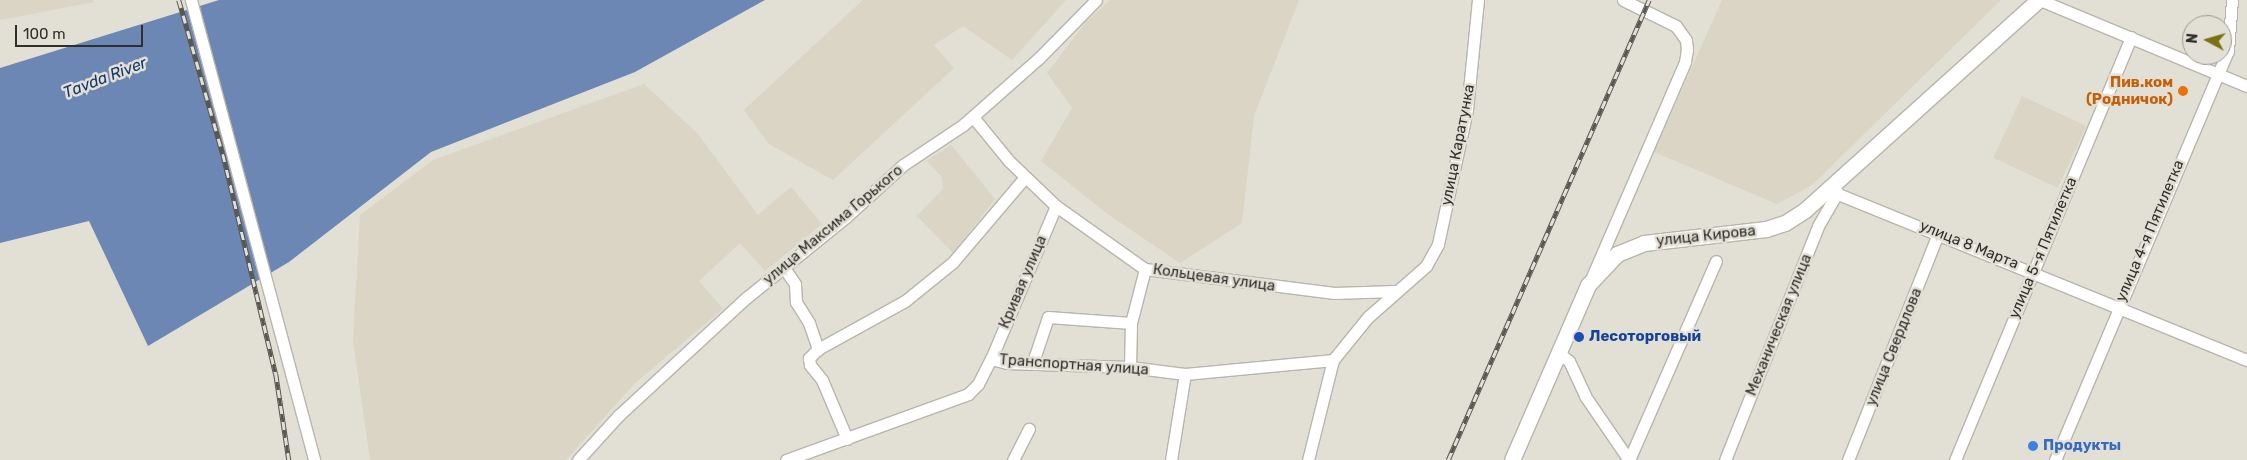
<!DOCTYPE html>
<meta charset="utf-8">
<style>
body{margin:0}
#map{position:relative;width:2247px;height:460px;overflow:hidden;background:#e2dfd5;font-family:Rubik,sans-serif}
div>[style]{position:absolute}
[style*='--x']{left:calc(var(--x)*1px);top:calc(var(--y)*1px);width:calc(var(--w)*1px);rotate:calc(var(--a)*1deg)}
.built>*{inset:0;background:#dad5c4;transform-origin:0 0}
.water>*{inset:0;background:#6d87b5}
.roads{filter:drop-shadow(1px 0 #b8b5ac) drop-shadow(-1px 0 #b8b5ac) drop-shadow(0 1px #b8b5ac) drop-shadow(0 -1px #b8b5ac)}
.minor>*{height:11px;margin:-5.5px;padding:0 5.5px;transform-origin:5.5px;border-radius:5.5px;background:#fff}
.major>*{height:15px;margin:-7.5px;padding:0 7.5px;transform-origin:7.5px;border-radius:7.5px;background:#fff}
.rail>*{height:4.5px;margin-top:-2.25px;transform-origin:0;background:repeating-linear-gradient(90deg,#e2dfd5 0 8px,#585752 0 16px);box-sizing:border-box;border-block:1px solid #585752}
.dots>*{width:14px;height:14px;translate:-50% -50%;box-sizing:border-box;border:2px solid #e2dfd5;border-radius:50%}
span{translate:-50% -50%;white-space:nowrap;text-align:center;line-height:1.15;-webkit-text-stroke:5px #e2dfd5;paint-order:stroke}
.food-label{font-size:15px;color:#c56008;font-weight:700}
.right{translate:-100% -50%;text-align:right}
.street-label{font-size:15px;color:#302f2b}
.transit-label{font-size:15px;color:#164399;font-weight:700}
.left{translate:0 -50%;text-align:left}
.shop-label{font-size:15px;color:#366cbe;font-weight:700}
.water-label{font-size:16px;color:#17366f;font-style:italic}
.north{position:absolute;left:2182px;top:15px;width:50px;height:50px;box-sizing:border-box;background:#e2dfd5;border:1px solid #9b9991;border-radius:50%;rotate:276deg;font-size:14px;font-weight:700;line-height:20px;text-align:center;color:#302f2b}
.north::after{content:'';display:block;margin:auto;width:18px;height:22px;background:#7c7111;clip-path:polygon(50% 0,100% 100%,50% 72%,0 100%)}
.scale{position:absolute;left:15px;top:25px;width:128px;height:22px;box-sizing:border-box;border:2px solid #302f2b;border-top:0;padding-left:6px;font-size:15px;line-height:18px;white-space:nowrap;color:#302f2b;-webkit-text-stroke:4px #e2dfd5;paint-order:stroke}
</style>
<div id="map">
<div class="built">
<div style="clip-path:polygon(0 0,93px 0,94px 2px,0 20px)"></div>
<div style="clip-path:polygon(863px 0,1066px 0,1012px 60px,963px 26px,934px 45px,954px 68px,833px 180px,769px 144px,744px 110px)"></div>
<div style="clip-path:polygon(1110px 0,1299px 0,1254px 116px,1242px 223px,1180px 263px,1109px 215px,1041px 161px,1072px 108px,1047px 73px,1086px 22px)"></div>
<div style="clip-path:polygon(1722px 0,2001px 0,1812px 185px,1777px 204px,1654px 152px)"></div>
<div style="clip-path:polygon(644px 84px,698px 134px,758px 215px,791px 187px,822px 224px,765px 271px,740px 243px,699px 281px,723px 309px,635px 383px,566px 460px,370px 460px,353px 340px,360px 215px,433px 160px)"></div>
<div style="left:2022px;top:96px;width:71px;height:68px;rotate:25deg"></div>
<div style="clip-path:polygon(951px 145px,995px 199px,953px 253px,917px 216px,943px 189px,942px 177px,927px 161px)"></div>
</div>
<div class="water">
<div style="clip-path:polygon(219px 0,765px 0,635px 72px,431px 152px,289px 262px,148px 346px,89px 221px,0 243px,0 68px)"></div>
</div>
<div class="roads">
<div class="minor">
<div style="--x:191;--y:0;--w:476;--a:75"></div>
<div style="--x:2040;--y:0;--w:224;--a:22.6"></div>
<div style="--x:973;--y:117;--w:57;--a:50.7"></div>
<div style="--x:1009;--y:161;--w:65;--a:43.8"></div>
<div style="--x:1056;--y:206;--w:109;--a:35.3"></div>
<div style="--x:1145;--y:269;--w:191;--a:7.2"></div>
<div style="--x:1334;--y:293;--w:61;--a:-1.9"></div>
<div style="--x:1828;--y:190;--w:452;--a:22.1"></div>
<div style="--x:784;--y:268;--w:19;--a:55"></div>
<div style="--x:795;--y:284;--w:18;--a:87"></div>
<div style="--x:796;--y:302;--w:25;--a:58"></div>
<div style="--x:809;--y:323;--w:28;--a:71"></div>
<div style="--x:818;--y:349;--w:13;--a:135"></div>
<div style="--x:809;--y:358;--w:7;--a:82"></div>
<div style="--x:810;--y:365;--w:19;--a:51"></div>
<div style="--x:822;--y:380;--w:64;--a:67"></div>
<div style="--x:1592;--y:277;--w:234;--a:-66.6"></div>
<div style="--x:1685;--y:62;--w:12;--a:-81"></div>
<div style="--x:1687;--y:50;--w:10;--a:-96"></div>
<div style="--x:1686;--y:40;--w:17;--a:-126"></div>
<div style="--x:1676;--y:26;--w:59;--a:-153.9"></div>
<div style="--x:818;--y:349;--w:99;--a:-28.9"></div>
<div style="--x:905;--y:301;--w:62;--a:-39.1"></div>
<div style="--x:953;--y:262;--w:111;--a:-49.7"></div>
<div style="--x:1559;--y:353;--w:13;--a:39"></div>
<div style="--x:1569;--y:361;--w:38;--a:65"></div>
<div style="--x:1585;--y:396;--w:78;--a:55.5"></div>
<div style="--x:991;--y:359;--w:166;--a:-67"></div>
<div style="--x:1033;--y:362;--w:47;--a:-71.6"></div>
<div style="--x:1048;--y:317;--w:83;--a:4.1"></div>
<div style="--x:1130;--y:367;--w:44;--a:-88.7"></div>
<div style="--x:1131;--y:323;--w:56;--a:-75.5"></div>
<div style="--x:578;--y:460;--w:61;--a:-47.7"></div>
<div style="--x:619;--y:415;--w:173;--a:-42.7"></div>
<div style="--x:746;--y:298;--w:129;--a:-39"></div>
<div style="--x:846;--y:217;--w:77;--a:-42.4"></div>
<div style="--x:903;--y:165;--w:72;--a:-33.7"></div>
<div style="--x:963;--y:125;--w:101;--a:-41.4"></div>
<div style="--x:1039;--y:58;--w:81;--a:-45.5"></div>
<div style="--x:786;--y:460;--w:194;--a:-19.9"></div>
<div style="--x:968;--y:394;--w:14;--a:-45"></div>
<div style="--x:978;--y:384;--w:28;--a:-63"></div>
<div style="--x:991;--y:359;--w:16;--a:14"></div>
<div style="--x:1007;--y:363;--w:123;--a:1.9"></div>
<div style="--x:1130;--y:367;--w:55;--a:7.3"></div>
<div style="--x:1185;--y:374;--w:149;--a:-5.4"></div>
<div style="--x:1013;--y:460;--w:35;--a:-63"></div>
<div style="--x:1171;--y:460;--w:87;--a:-80.8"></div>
<div style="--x:1308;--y:460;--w:103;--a:-76"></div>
<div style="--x:1333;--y:360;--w:55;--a:-50.9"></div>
<div style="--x:1368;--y:317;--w:77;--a:-41.3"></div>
<div style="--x:1426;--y:266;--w:25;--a:-61"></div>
<div style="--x:1438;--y:244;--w:137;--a:-77.8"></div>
<div style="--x:1467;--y:110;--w:111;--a:-84.3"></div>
<div style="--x:1629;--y:460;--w:217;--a:-66.4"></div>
<div style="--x:1725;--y:460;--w:252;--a:-68.3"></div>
<div style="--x:1818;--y:226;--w:39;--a:-60"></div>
<div style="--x:1848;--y:460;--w:243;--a:-68.3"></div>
<div style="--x:1955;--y:460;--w:458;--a:-67.4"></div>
<div style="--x:2055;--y:460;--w:444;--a:-67.1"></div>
<div style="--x:2228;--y:51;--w:51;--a:-85.5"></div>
</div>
<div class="major">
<div style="--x:1512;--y:460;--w:191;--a:-66.5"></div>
<div style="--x:1588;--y:285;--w:42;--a:-46.9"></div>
<div style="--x:1617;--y:254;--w:29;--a:-22"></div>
<div style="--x:1644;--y:243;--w:123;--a:-6.5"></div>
<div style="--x:1766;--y:229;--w:20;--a:-18"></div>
<div style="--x:1785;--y:223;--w:24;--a:-33"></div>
<div style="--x:1805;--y:210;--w:314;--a:-42"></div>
</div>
</div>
<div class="rail">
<div style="--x:179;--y:0;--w:160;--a:74.1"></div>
<div style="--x:223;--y:154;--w:226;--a:76.5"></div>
<div style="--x:276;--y:374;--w:87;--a:81.4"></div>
<div style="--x:1448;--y:460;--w:502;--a:-66.4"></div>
</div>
<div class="dots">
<div style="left:2183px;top:91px;background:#e8710a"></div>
<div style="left:1579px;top:337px;background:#1a4fb4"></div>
<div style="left:2033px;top:446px;background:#3f7fe0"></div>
</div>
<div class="food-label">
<span class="right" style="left:2173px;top:91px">Пив.ком<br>(Родничок)</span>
</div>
<div class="street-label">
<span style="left:1458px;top:145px;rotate:-79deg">улица Каратунка</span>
<span style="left:833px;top:225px;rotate:-40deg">улица Максима Горького</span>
<span style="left:2150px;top:231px;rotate:-67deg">улица 4-я Пятилетка</span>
<span style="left:1706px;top:236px;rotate:-6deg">улица Кирова</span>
<span style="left:1969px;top:245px;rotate:22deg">улица 8 Марта</span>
<span style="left:2043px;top:248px;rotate:-67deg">улица 5-я Пятилетка</span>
<span style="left:1214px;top:278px;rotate:8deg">Кольцевая улица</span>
<span style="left:1023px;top:282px;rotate:-67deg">Кривая улица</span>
<span style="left:1779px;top:325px;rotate:-68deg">Механическая улица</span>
<span style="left:1894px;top:347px;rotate:-68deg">улица Свердлова</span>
<span style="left:1074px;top:365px;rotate:4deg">Транспортная улица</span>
</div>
<div class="transit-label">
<span class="left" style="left:1589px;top:337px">Лесоторговый</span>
</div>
<div class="shop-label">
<span class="left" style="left:2043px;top:446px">Продукты</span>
</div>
<div class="water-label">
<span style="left:105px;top:78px;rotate:-21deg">Tavda River</span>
</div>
<div class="north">N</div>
<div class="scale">100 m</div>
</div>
